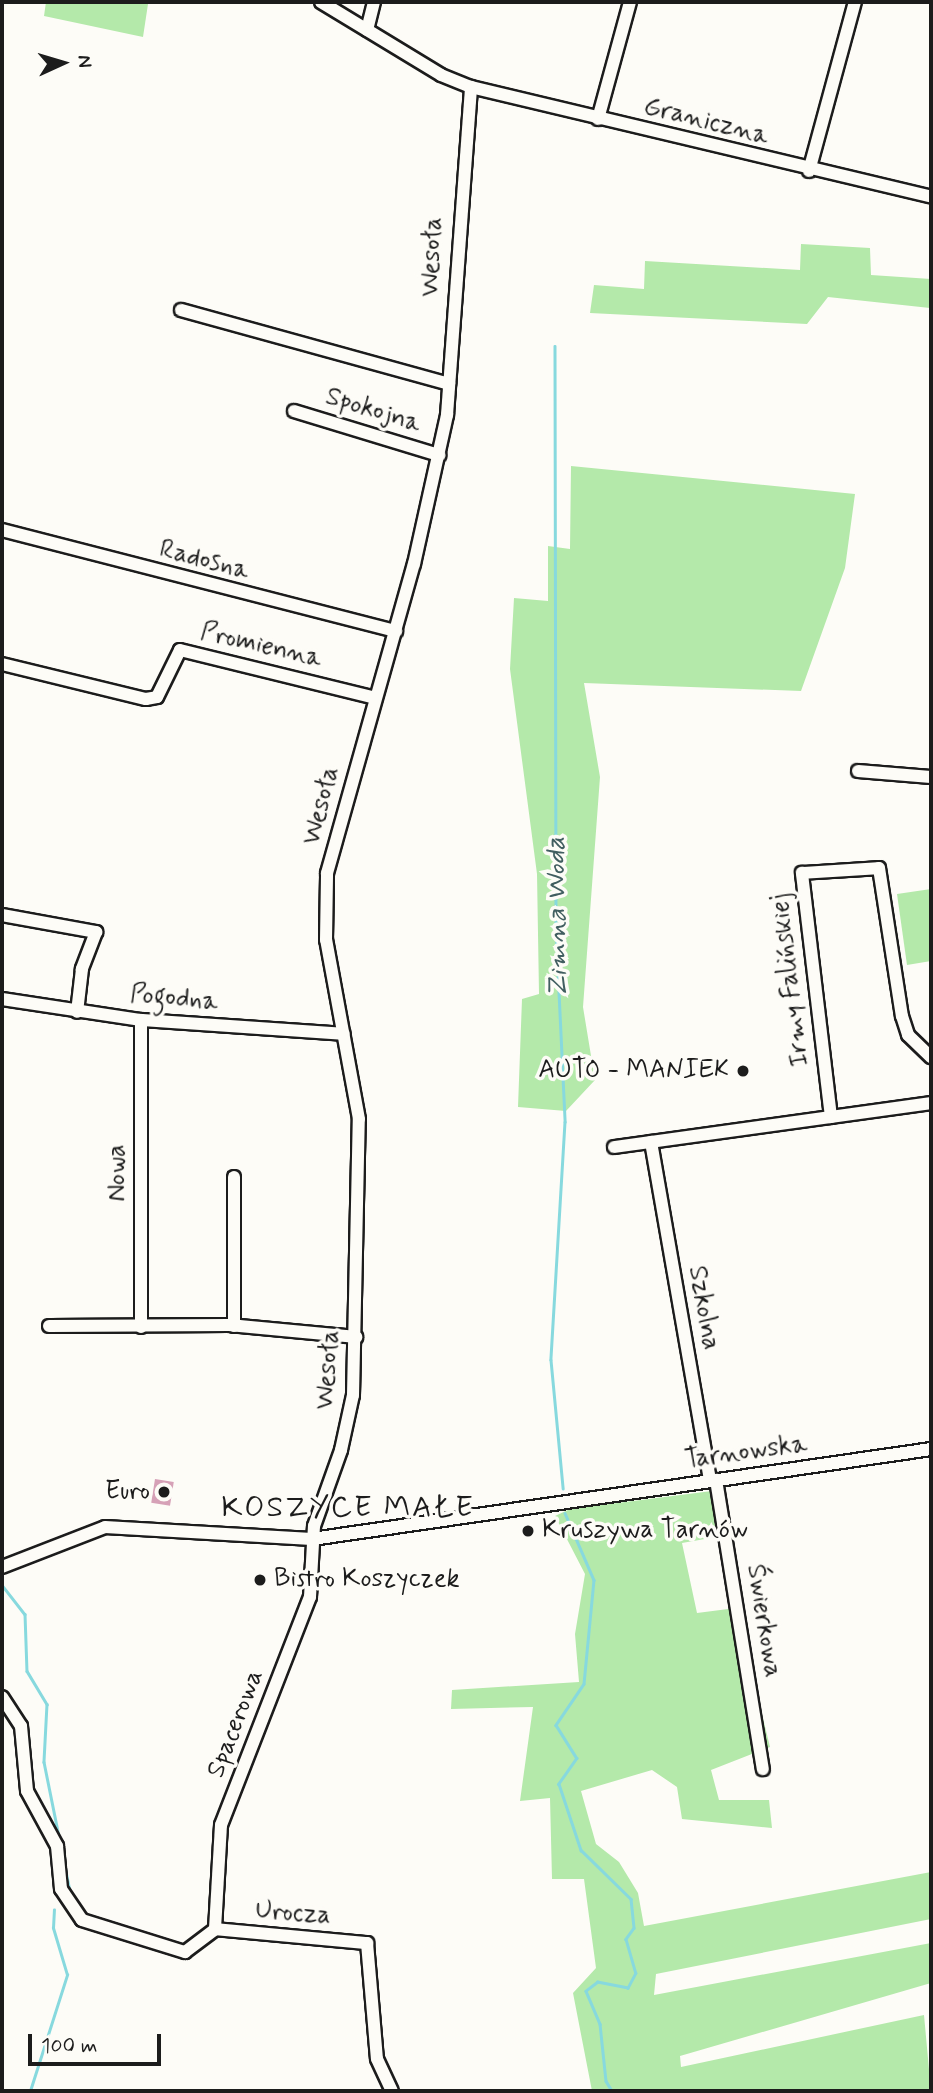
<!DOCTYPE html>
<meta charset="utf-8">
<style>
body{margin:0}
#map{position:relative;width:933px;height:2093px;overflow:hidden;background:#fdfcf7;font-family:Mynerve,sans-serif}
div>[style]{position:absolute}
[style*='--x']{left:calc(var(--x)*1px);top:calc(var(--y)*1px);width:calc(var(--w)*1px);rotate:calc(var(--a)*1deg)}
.green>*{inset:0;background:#b4e9aa}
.stream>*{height:2.5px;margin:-1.25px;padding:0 1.25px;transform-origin:1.25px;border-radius:1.25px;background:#87d9de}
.building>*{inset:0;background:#d6a1b7;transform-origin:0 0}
.roads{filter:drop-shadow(2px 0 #1c1c1c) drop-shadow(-2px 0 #1c1c1c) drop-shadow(0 2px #1c1c1c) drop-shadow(0 -2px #1c1c1c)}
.minor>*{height:12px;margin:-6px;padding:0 6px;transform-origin:6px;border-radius:6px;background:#fdfcf7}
.dots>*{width:19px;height:19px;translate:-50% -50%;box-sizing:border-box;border:4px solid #fdfcf7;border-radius:50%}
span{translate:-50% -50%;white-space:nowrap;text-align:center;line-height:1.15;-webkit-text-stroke:7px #fdfcf7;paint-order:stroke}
.street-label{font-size:26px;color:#1c1c1c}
.poi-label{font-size:26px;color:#1c1c1c}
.right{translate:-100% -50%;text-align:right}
.left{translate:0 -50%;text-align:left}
.water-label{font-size:28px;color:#415e60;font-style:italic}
.quarter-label{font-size:30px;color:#1c1c1c;letter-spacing:2px}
.frame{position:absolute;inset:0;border:4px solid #1c1c1c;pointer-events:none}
.north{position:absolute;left:28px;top:28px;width:70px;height:70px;-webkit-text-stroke:5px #fdfcf7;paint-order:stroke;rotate:86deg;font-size:19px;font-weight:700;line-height:28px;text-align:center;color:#1c1c1c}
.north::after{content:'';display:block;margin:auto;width:24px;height:32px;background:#1c1c1c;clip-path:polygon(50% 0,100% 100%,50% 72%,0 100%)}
.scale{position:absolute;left:28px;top:2034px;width:133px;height:32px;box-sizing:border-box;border:4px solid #1c1c1c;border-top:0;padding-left:9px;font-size:21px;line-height:24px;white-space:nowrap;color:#1c1c1c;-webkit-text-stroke:5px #fdfcf7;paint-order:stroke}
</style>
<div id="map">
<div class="green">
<div style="clip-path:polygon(46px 2px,148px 4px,143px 37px,44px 16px)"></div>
<div style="clip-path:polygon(801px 244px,870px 248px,871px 275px,931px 279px,931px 334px,930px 308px,828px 297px,807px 324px,590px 313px,594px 285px,644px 289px,645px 261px,800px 270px)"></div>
<div style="clip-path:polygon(571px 466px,855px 494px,845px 568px,801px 691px,584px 683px,600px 777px,583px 1007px,595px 1080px,566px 1111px,518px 1107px,522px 999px,539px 994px,537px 874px,510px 669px,514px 598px,548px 601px,548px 546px,570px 549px)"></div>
<div style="clip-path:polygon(931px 889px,931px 961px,907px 965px,897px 894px)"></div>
<div style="clip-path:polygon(712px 1491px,722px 1536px,682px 1543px,697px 1613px,736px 1608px,770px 1747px,711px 1770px,719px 1800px,769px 1800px,772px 1828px,682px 1819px,677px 1787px,652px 1770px,581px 1791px,596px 1844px,619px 1862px,638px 1893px,644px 1926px,931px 1872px,931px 1919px,656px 1974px,654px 1995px,931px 1943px,931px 1983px,680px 2056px,681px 2067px,924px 2015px,931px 2091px,592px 2091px,573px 1993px,596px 1968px,584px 1879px,552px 1879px,550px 1798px,520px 1801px,533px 1707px,451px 1709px,452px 1690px,579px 1682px,575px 1634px,585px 1574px,555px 1516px,570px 1509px)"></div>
</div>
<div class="stream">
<div style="--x:555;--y:346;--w:582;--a:89.9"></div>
<div style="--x:556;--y:928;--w:194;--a:87.3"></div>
<div style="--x:565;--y:1122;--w:238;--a:93.4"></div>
<div style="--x:551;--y:1360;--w:129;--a:84.6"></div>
<div style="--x:565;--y:1513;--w:73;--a:66.6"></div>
<div style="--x:594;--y:1580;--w:104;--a:95.5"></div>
<div style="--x:584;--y:1684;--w:50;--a:124.3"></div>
<div style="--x:556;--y:1725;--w:39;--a:58"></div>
<div style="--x:577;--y:1758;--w:32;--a:125"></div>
<div style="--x:559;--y:1784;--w:70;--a:71.6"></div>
<div style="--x:581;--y:1850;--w:70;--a:44.4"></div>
<div style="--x:631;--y:1899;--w:29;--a:84"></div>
<div style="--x:634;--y:1928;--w:14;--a:126"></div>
<div style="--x:626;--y:1939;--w:35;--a:74"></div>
<div style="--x:636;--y:1973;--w:17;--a:118"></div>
<div style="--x:628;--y:1988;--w:31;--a:-169"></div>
<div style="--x:598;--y:1982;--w:15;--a:143"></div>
<div style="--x:586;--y:1991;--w:36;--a:67"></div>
<div style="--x:600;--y:2024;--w:57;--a:84"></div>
<div style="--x:606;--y:2081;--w:12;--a:59"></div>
<div style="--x:2;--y:1585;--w:37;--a:52"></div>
<div style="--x:25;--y:1614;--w:57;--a:88"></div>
<div style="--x:27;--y:1671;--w:39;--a:59"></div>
<div style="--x:47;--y:1704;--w:58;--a:93"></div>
<div style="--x:44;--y:1762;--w:132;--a:78.6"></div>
<div style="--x:30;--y:2091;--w:122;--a:-72.3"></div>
<div style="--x:67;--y:1975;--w:49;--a:-106.6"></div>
<div style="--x:53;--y:1928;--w:18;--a:-87"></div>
</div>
<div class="building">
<div style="left:155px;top:1479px;width:19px;height:24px;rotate:9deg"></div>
</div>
<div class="roads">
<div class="minor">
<div style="--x:321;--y:2;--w:140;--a:31.3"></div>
<div style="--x:441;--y:75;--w:32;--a:22"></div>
<div style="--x:471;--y:87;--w:473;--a:13.4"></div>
<div style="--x:367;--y:30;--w:29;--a:-76"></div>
<div style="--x:598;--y:119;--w:121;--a:-74.7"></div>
<div style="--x:809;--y:171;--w:175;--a:-74.8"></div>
<div style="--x:181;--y:310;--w:278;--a:15.4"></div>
<div style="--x:294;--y:411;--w:152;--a:16.9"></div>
<div style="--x:2;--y:530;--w:407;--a:14.4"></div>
<div style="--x:2;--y:664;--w:148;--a:13.7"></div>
<div style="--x:146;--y:699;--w:11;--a:-10"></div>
<div style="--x:157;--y:697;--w:52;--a:-63.9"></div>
<div style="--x:180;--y:650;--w:201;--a:13.8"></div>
<div style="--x:858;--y:771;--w:73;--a:4.7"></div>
<div style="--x:2;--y:915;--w:96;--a:10.3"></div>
<div style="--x:96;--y:932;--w:40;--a:111"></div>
<div style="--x:82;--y:969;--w:43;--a:96.6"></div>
<div style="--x:2;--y:999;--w:141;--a:8.6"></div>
<div style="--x:141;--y:1020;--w:203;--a:3.9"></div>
<div style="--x:141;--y:1020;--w:307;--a:90"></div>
<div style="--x:831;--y:1117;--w:246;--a:-96.8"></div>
<div style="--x:802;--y:873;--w:77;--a:-3.7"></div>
<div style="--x:879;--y:868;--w:150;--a:81.2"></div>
<div style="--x:902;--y:1016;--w:20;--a:72"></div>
<div style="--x:908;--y:1035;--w:32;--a:44"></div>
<div style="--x:651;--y:1142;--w:344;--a:80.1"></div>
<div style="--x:614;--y:1147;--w:320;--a:-7.9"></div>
<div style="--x:234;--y:1177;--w:149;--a:90"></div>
<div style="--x:49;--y:1326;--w:180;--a:-0.3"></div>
<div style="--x:229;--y:1325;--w:128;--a:5.4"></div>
<div style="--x:716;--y:1480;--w:293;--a:80.8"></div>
<div style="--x:2;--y:1567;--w:110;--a:-21.2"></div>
<div style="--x:105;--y:1527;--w:207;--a:3.3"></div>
<div style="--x:312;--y:1539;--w:626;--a:-8.27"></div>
<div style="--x:2;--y:1697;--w:35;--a:57"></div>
<div style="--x:21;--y:1726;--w:65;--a:84.7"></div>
<div style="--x:27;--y:1791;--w:63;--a:61.4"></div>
<div style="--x:57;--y:1846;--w:43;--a:84.7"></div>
<div style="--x:61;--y:1889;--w:37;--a:56"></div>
<div style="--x:82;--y:1920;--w:108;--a:17.3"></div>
<div style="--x:185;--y:1952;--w:38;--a:-37"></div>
<div style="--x:215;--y:1929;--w:104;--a:-86.7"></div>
<div style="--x:221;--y:1825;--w:245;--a:-68.7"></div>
<div style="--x:310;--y:1597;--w:71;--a:-86.8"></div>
<div style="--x:314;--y:1526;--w:81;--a:-70.4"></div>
<div style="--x:341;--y:1450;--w:56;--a:-77.7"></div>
<div style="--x:353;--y:1395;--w:276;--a:-88.8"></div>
<div style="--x:359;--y:1119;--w:182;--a:-100.4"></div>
<div style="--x:326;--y:940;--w:67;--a:-89.1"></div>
<div style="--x:327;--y:873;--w:321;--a:-74.3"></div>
<div style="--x:414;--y:564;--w:153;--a:-77.5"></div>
<div style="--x:447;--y:415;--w:329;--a:-85.8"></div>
<div style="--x:215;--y:1929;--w:153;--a:5.3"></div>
<div style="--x:367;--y:1943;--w:116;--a:85.1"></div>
<div style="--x:377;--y:2059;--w:35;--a:65"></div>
</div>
</div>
<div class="dots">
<div style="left:743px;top:1071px;background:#1c1c1c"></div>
<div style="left:164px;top:1492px;background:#1c1c1c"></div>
<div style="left:528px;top:1531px;background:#1c1c1c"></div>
<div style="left:260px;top:1580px;background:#1c1c1c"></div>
</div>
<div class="street-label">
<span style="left:706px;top:122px;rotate:14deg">Graniczna</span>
<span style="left:433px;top:257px;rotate:-87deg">Wesoła</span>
<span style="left:373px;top:411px;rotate:17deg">Spokojna</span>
<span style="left:204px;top:561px;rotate:14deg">Radosna</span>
<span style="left:261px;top:646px;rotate:13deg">Promienna</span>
<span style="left:322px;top:806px;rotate:-75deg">Wesoła</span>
<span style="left:791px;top:980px;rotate:-97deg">Irmy Falińskiej</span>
<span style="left:174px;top:999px;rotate:5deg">Pogodna</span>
<span style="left:118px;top:1173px;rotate:-90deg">Nowa</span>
<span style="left:703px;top:1308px;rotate:80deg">Szkolna</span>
<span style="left:329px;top:1370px;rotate:-85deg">Wesoła</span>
<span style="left:746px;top:1453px;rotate:-8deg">Tarnowska</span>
<span style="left:763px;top:1621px;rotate:81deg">Świerkowa</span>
<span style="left:236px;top:1724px;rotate:-69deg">Spacerowa</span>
<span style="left:293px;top:1914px;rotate:5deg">Urocza</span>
</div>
<div class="poi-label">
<span class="right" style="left:729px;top:1071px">AUTO - MANIEK</span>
<span class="right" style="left:150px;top:1492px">Euro</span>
<span class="left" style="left:542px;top:1531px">Kruszywa Tarnów</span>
<span class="left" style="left:274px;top:1580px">Bistro Koszyczek</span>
</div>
<div class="water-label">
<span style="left:558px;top:917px;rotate:-91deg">Zimna Woda</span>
</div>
<div class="quarter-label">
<span style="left:348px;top:1508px">KOSZYCE MAŁE</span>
</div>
<div class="frame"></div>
<div class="north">N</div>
<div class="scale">100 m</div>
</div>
